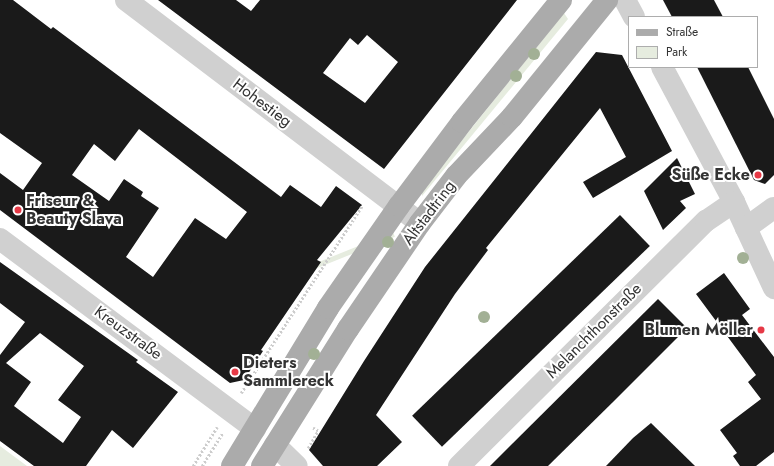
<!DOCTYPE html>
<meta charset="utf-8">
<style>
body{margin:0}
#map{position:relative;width:774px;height:466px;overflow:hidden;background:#fff;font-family:Jost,sans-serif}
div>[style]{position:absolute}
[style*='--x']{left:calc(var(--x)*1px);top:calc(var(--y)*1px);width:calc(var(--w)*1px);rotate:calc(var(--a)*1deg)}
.green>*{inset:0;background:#e6ecdf;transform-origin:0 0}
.building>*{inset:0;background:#1a1a1a;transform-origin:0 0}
.path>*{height:2.5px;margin-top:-1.25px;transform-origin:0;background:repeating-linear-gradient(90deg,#cdcdcd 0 2px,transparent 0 4px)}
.minor>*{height:22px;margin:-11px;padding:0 11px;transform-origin:11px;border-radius:11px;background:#d0d0d0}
.major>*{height:22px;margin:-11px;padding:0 11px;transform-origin:11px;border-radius:11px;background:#ababab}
.trees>*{width:12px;height:12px;margin:-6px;border-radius:50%;background:#a2b095}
.dots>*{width:11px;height:11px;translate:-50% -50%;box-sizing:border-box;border:2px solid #fff;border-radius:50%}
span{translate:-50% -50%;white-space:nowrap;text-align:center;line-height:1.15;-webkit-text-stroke:4px #fff;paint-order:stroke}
.street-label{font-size:16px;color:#333}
.poi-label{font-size:16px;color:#333;font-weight:700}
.right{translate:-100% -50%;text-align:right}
.left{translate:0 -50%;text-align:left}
.legend{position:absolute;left:628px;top:16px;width:130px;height:52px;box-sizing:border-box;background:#fff;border:1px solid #adadad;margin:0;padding:5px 7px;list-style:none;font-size:12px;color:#333}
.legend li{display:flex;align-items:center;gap:8px;height:20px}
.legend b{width:20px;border:1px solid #adadad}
</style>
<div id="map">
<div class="green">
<div style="clip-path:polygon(564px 13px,568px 19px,422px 196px,422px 190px)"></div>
<div style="left:393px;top:232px;width:5px;height:199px;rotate:68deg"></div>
<div style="clip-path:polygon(0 446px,27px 466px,0 466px)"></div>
</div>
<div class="building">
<div style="clip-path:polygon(evenodd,0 0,13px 0,51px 29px,53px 27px,281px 197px,290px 185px,321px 207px,336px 186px,362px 205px,317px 260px,321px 262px,261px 350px,263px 351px,244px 380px,230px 383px,0 210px,0 173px,23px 190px,42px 163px,0 133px,0 0,139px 129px,247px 212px,226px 239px,195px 218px,153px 277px,126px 257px,159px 208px,141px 196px,143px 192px,124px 179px,109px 201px,72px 175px,94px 144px,115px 161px,139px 129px)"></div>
<div style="clip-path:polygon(evenodd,158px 0,236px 0,251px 11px,260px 0,517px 0,384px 169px,158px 0,367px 35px,398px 62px,365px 103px,323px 73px,350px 38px,358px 45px,367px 35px)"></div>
<div style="clip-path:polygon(663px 0,714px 0,723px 17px,672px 17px)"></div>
<div style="clip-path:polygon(596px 52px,622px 55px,672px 151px,593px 198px,583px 182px,626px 157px,600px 108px,486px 248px,488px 250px,455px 294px,376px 415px,402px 442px,377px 466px,323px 466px,309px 450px,364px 361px,425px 267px)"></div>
<div style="clip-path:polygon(697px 67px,748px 67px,774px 119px,774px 175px,765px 184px,754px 180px)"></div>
<div style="clip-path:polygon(677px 158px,695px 194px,680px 201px,686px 208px,663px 230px,644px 191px)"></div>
<div style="left:620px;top:215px;width:43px;height:289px;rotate:46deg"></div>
<div style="clip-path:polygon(evenodd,0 262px,138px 360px,136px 362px,178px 392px,133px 448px,112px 430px,86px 466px,34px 466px,0 441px,0 355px,25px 322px,0 303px,0 262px,40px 333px,84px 366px,58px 400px,81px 417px,63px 443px,14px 406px,31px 382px,6px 363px,40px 333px)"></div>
<div style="clip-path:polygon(724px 273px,750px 309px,742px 315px,774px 357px,774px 452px,756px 466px,740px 466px,733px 456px,737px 453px,720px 430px,761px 399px,748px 382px,756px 375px,696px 294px)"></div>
<div style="clip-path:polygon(658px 299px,687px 328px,615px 400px,548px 466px,490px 466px)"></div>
<div style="clip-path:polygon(651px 423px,695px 466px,606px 466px,633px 438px)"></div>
</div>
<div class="path">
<div style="--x:241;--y:393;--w:223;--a:-57.1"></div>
<div style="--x:308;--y:448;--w:20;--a:-60"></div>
<div style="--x:318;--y:431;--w:6;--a:-149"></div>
<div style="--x:193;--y:466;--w:46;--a:-58.4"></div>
<div style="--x:202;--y:466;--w:39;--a:-58"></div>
</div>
<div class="minor">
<div style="--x:126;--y:0;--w:369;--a:37.2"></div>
<div style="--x:625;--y:0;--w:19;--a:62"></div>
<div style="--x:662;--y:67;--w:153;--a:61.9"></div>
<div style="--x:734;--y:202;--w:95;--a:65.1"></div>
<div style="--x:746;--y:228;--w:34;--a:-36"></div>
<div style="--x:0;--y:239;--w:318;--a:36.7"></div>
<div style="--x:275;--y:445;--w:30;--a:44"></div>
<div style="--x:459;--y:466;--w:348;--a:-44.8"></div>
<div style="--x:706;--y:221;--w:34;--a:-34"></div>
</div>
<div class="major">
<div style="--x:232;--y:466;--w:185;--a:-58.7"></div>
<div style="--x:328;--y:308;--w:124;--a:-55.2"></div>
<div style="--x:399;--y:206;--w:105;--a:-53.1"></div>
<div style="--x:462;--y:122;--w:157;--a:-50.9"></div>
<div style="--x:262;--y:466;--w:162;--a:-57.9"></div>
<div style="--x:348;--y:329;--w:128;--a:-55.8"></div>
<div style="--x:420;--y:223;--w:59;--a:-52.5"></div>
<div style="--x:456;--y:176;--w:81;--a:-46.5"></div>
<div style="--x:512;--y:117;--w:151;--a:-50.9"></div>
</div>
<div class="trees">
<div style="left:534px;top:54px"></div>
<div style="left:516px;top:76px"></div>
<div style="left:388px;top:242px"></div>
<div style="left:743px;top:258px"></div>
<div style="left:484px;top:317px"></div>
<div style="left:314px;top:354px"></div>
</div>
<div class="dots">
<div style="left:758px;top:175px;background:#e63946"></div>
<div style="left:18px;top:210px;background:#e63946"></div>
<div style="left:761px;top:330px;background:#e63946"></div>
<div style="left:235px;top:372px;background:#e63946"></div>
</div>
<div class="street-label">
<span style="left:262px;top:103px;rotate:37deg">Hohestieg</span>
<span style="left:429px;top:213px;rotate:-53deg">Altstadtring</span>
<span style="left:594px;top:331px;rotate:-45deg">Melanchthonstraße</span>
<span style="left:128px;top:333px;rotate:36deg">Kreuzstraße</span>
</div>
<div class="poi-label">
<span class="right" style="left:750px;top:175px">Süße Ecke</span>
<span class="left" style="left:26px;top:210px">Friseur &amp;<br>Beauty Slava</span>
<span class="right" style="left:753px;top:330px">Blumen Möller</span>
<span class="left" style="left:243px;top:372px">Dieters<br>Sammlereck</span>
</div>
<ul class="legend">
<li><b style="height:5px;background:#ababab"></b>Straße</li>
<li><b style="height:11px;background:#e6ecdf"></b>Park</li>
</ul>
</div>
